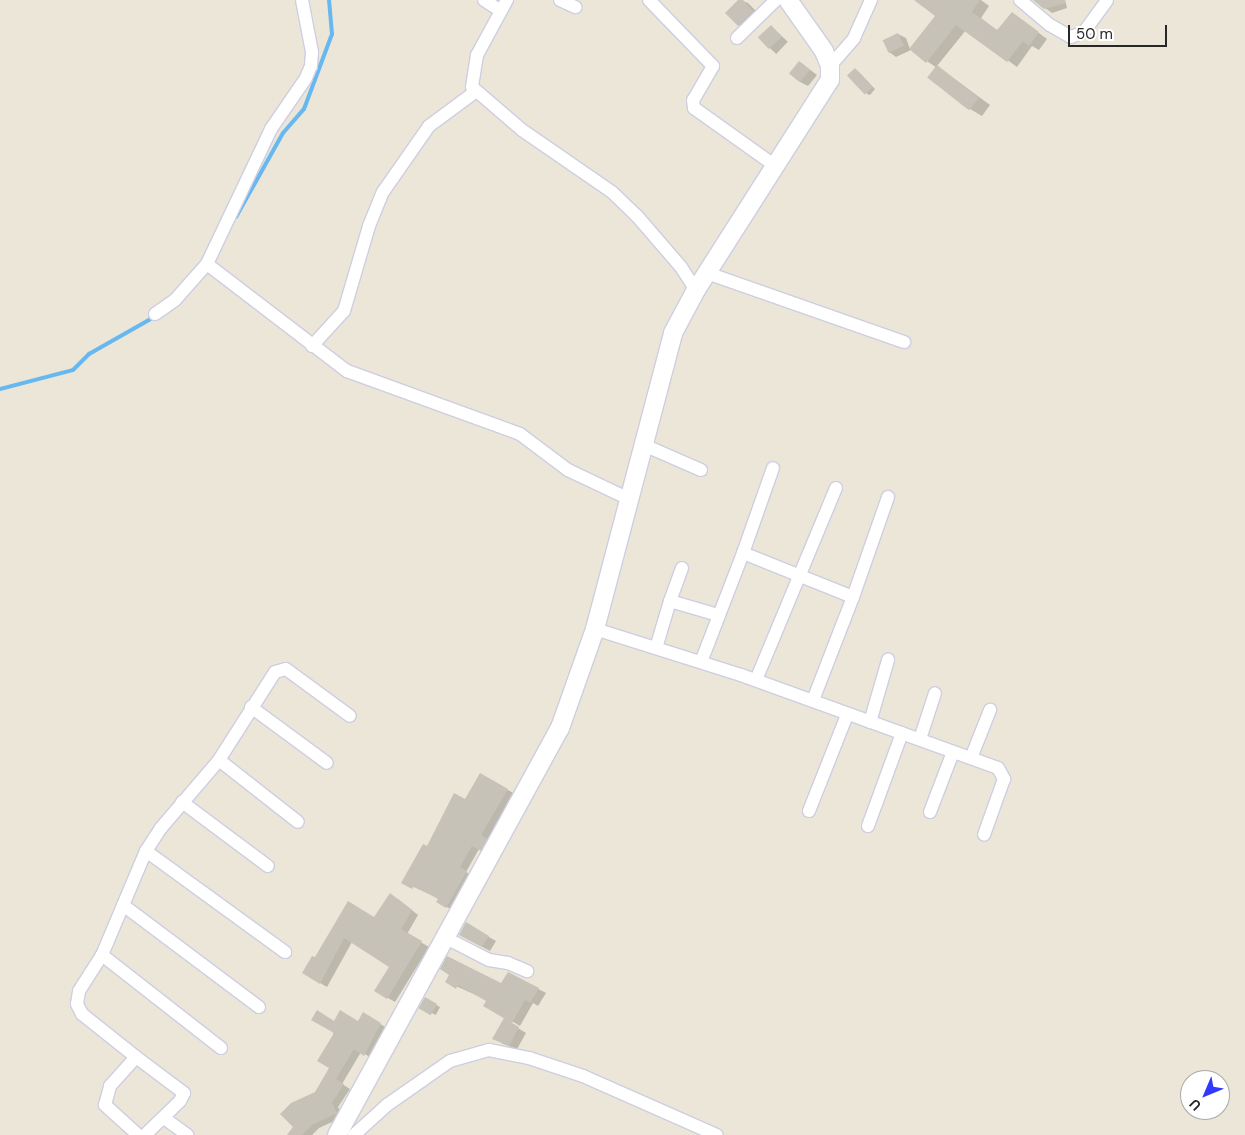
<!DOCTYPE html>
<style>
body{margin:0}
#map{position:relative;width:1245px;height:1135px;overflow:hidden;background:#ebe6d8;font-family:"DM Sans",sans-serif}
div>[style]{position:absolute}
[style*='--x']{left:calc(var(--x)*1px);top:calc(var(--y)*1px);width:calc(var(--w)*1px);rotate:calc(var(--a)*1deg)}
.shadow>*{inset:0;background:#0003;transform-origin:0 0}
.stream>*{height:4px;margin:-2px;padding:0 2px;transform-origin:2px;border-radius:2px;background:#67b7f1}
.building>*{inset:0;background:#c6c2b8;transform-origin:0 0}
.roads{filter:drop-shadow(1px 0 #cecee1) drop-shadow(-1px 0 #cecee1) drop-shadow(0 1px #cecee1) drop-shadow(0 -1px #cecee1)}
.street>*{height:12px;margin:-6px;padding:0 6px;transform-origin:6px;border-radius:6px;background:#fff}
.secondary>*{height:18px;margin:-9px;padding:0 9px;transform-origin:9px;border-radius:9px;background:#fff}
span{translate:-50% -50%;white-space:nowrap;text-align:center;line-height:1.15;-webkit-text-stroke:4px #fff;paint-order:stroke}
.north{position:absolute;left:1180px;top:1070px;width:50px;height:50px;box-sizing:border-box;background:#fff;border:1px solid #a9a9a9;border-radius:50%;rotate:225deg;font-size:14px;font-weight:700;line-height:20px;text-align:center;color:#272727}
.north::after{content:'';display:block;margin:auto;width:18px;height:22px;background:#3138fe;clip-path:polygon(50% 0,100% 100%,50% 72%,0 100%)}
.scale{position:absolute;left:1068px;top:25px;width:99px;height:22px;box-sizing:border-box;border:2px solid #272727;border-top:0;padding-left:6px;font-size:15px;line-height:18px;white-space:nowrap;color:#272727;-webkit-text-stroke:4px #fff;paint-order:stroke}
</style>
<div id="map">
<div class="shadow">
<div style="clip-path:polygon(740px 0,748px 3px,760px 15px,746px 29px,739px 25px)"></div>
<div style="clip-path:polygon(916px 0,981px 0,989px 6px,981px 18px,998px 31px,1012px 13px,1047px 39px,1039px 50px,1032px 46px,1017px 67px,966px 30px,937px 66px,990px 105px,982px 116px,970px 109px,937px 68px,911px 50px,896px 57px,889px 52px,898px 34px,906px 38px,910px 49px,937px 16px)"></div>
<div style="clip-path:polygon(1035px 0,1065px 0,1067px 8px,1052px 13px)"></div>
<div style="left:771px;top:26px;width:23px;height:17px;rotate:43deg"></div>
<div style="clip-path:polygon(800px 62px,817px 75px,808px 86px,800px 82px)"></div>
<div style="clip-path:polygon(858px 71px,875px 89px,870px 95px,867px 94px)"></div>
<div style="clip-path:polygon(480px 774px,515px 794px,487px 840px,494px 844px,488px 854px,479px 849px,466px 872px,474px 877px,454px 911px,438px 902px,440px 899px,403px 882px,465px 801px)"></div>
<div style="clip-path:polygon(398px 899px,418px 915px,407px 934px,429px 947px,395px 1002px,376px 991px,391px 967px,352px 942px,327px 987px,303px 973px,315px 959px,348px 902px,374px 919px)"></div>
<div style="clip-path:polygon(466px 924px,496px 941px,490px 951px,468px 939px)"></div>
<div style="clip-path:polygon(508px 973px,546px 993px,538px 1006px,533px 1003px,520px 1026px,485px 1005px,487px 1000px,447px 982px,502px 985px)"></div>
<div style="left:425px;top:999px;width:17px;height:9px;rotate:28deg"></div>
<div style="clip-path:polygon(363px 1014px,387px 1028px,372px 1058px,361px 1052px,342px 1084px,350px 1089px,338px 1107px,343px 1117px,319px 1128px,312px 1135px,288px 1135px,331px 1068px,334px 1022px,358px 1022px)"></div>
<div style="clip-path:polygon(505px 1020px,526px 1033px,517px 1049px,501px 1043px)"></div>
</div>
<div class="stream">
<div style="--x:236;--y:217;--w:96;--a:-60.8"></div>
<div style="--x:283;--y:133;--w:32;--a:-49"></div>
<div style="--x:304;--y:109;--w:80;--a:-69.5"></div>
<div style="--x:332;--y:34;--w:34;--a:-95"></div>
<div style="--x:0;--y:389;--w:75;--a:-14.6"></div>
<div style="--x:73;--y:370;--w:23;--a:-45"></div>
<div style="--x:89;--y:354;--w:77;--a:-29.6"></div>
</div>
<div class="building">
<div style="clip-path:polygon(738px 0,743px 0,753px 11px,738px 26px,725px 13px)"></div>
<div style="clip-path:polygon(914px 0,980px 0,972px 12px,997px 30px,1012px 12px,1039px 32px,1029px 46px,1023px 41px,1007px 62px,956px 25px,926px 63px,909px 49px,935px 16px)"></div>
<div style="clip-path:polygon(1033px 0,1065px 0,1066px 3px,1044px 9px)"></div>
<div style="left:771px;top:25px;width:16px;height:18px;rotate:47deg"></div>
<div style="left:898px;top:33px;width:14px;height:17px;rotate:65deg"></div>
<div style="left:799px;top:61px;width:14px;height:16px;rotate:39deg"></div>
<div style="left:937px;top:65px;width:53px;height:16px;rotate:38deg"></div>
<div style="left:855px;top:68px;width:26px;height:11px;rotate:47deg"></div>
<div style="clip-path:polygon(480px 773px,508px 789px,481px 835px,487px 839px,481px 851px,472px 846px,460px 867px,467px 871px,446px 908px,436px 902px,438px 899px,414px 886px,412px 889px,401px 883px,423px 844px,427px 846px,454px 793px,465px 799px)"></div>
<div style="clip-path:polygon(390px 893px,412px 910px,401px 929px,422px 941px,387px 999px,374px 991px,389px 967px,344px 938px,320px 984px,302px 973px,312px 956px,315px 957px,348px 901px,374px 917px)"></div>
<div style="clip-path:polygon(466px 922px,489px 936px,482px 947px,459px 935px)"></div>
<div style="clip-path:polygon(447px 956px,501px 983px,508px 972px,539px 988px,530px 1003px,525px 1000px,512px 1023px,483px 1006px,486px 1001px,458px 985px,456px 989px,445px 982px,449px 975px,440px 969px)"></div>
<div style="left:425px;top:997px;width:14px;height:13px;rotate:30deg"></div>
<div style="clip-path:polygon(317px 1010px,334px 1021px,340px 1010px,358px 1021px,363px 1012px,381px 1023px,364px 1056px,354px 1049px,336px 1079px,344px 1084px,332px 1103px,337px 1113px,312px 1125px,302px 1135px,287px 1135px,293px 1127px,280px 1114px,291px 1103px,315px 1092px,329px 1068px,317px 1061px,334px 1033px,311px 1020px)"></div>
<div style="clip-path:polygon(504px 1018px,519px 1027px,509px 1046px,492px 1039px)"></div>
</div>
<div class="roads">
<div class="street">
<div style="--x:302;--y:0;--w:53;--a:79.1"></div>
<div style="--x:312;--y:52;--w:14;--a:94"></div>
<div style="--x:311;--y:66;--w:13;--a:113"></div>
<div style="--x:306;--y:78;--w:62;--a:124.5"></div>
<div style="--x:271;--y:129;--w:149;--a:115.4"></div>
<div style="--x:207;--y:264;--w:176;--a:37.4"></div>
<div style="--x:347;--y:371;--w:184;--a:20"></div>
<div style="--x:520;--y:434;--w:60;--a:36.9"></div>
<div style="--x:568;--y:470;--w:68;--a:25.4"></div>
<div style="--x:484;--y:0;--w:20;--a:33"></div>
<div style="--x:507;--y:0;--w:63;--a:118.6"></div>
<div style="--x:477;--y:55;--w:32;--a:99"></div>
<div style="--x:472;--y:87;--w:66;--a:40.7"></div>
<div style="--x:522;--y:130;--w:109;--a:34.6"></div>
<div style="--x:612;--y:192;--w:35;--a:44"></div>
<div style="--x:637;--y:216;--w:67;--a:49.2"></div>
<div style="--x:681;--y:267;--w:27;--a:57"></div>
<div style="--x:560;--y:0;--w:17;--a:25"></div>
<div style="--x:649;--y:0;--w:92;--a:45.9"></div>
<div style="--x:713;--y:66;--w:39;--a:120"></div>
<div style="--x:693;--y:100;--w:8;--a:83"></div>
<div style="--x:694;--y:108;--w:98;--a:35.5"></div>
<div style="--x:1020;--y:0;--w:39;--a:40"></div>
<div style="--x:1050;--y:25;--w:24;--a:30"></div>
<div style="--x:1071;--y:37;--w:14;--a:-21"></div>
<div style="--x:1084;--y:32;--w:39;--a:-54"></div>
<div style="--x:737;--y:38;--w:54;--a:-44.3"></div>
<div style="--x:830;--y:66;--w:37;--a:-49"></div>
<div style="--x:854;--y:38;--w:42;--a:-65.9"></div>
<div style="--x:707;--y:273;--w:209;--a:19.3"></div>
<div style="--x:155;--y:314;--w:24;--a:-35"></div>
<div style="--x:175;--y:300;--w:48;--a:-48.4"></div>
<div style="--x:312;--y:346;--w:47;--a:-47.6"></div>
<div style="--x:344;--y:311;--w:89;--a:-73.6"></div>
<div style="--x:369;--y:226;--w:37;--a:-68"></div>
<div style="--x:383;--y:192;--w:80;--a:-55.1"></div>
<div style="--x:429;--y:126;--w:57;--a:-36.5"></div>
<div style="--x:646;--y:446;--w:60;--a:23.6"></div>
<div style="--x:743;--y:553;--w:90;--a:-70.6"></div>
<div style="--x:853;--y:597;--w:106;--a:-70.7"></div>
<div style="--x:670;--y:601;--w:35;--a:-70"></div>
<div style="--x:595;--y:629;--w:153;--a:17.5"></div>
<div style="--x:741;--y:675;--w:273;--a:19.9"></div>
<div style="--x:998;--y:768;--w:13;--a:61"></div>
<div style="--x:1004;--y:779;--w:59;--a:109.7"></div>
<div style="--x:656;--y:648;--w:49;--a:-73.4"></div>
<div style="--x:670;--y:601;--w:50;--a:16.3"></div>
<div style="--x:701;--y:662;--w:117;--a:-68.9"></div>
<div style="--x:743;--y:553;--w:118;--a:21.8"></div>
<div style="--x:853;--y:597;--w:110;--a:111.2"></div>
<div style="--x:756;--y:680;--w:208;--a:-67.4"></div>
<div style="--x:251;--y:707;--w:94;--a:36.4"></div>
<div style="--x:870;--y:722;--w:65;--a:-73.8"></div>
<div style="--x:920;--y:739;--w:48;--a:-71.9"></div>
<div style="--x:971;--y:758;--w:52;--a:-68.4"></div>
<div style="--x:219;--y:760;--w:100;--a:38.1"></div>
<div style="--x:182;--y:802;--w:107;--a:36.7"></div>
<div style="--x:809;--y:811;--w:103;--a:-68.4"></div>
<div style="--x:930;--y:812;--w:64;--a:-69"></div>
<div style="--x:868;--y:826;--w:99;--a:-69.9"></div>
<div style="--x:146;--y:851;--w:172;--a:36"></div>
<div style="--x:123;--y:905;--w:170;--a:36.9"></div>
<div style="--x:446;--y:938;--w:48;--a:27.1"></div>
<div style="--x:489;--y:960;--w:19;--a:9"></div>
<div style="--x:508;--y:963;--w:21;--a:23"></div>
<div style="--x:102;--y:955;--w:113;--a:-67.1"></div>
<div style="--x:146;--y:851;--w:27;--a:-57"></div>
<div style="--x:161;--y:828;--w:89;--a:-49.5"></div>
<div style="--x:219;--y:760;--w:104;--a:-57.5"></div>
<div style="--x:275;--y:672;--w:11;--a:-15"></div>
<div style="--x:286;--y:669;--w:79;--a:36.3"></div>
<div style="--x:136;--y:1057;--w:60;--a:36.9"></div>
<div style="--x:184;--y:1093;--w:9;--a:117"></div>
<div style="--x:180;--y:1101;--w:49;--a:135.8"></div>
<div style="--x:164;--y:1118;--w:29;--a:36"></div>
<div style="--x:138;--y:1135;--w:45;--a:-137.7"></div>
<div style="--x:105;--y:1105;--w:20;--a:-75"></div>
<div style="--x:110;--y:1086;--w:39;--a:-48"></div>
<div style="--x:136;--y:1057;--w:69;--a:-141.5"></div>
<div style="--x:82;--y:1014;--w:11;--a:-117"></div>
<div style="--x:77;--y:1004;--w:13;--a:-81"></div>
<div style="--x:79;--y:991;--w:43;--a:-57.4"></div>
<div style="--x:102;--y:955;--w:151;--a:38"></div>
<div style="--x:354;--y:1135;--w:45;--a:-42.3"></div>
<div style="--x:387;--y:1105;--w:77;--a:-34.9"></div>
<div style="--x:450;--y:1061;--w:41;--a:-15.8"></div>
<div style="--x:489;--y:1050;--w:41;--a:11.3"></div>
<div style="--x:529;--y:1058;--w:57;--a:18.4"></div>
<div style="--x:583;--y:1076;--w:146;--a:23.8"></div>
</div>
<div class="secondary">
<div style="--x:337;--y:1135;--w:464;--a:-61.3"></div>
<div style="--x:560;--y:728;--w:105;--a:-70.5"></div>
<div style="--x:595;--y:629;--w:306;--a:-75.2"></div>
<div style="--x:673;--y:333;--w:49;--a:-61.9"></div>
<div style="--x:696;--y:290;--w:249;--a:-57.5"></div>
<div style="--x:830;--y:80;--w:14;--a:-90"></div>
<div style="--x:830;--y:66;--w:16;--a:-112"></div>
<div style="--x:824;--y:51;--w:62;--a:-125.2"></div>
</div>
</div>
<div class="north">U</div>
<div class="scale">50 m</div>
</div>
